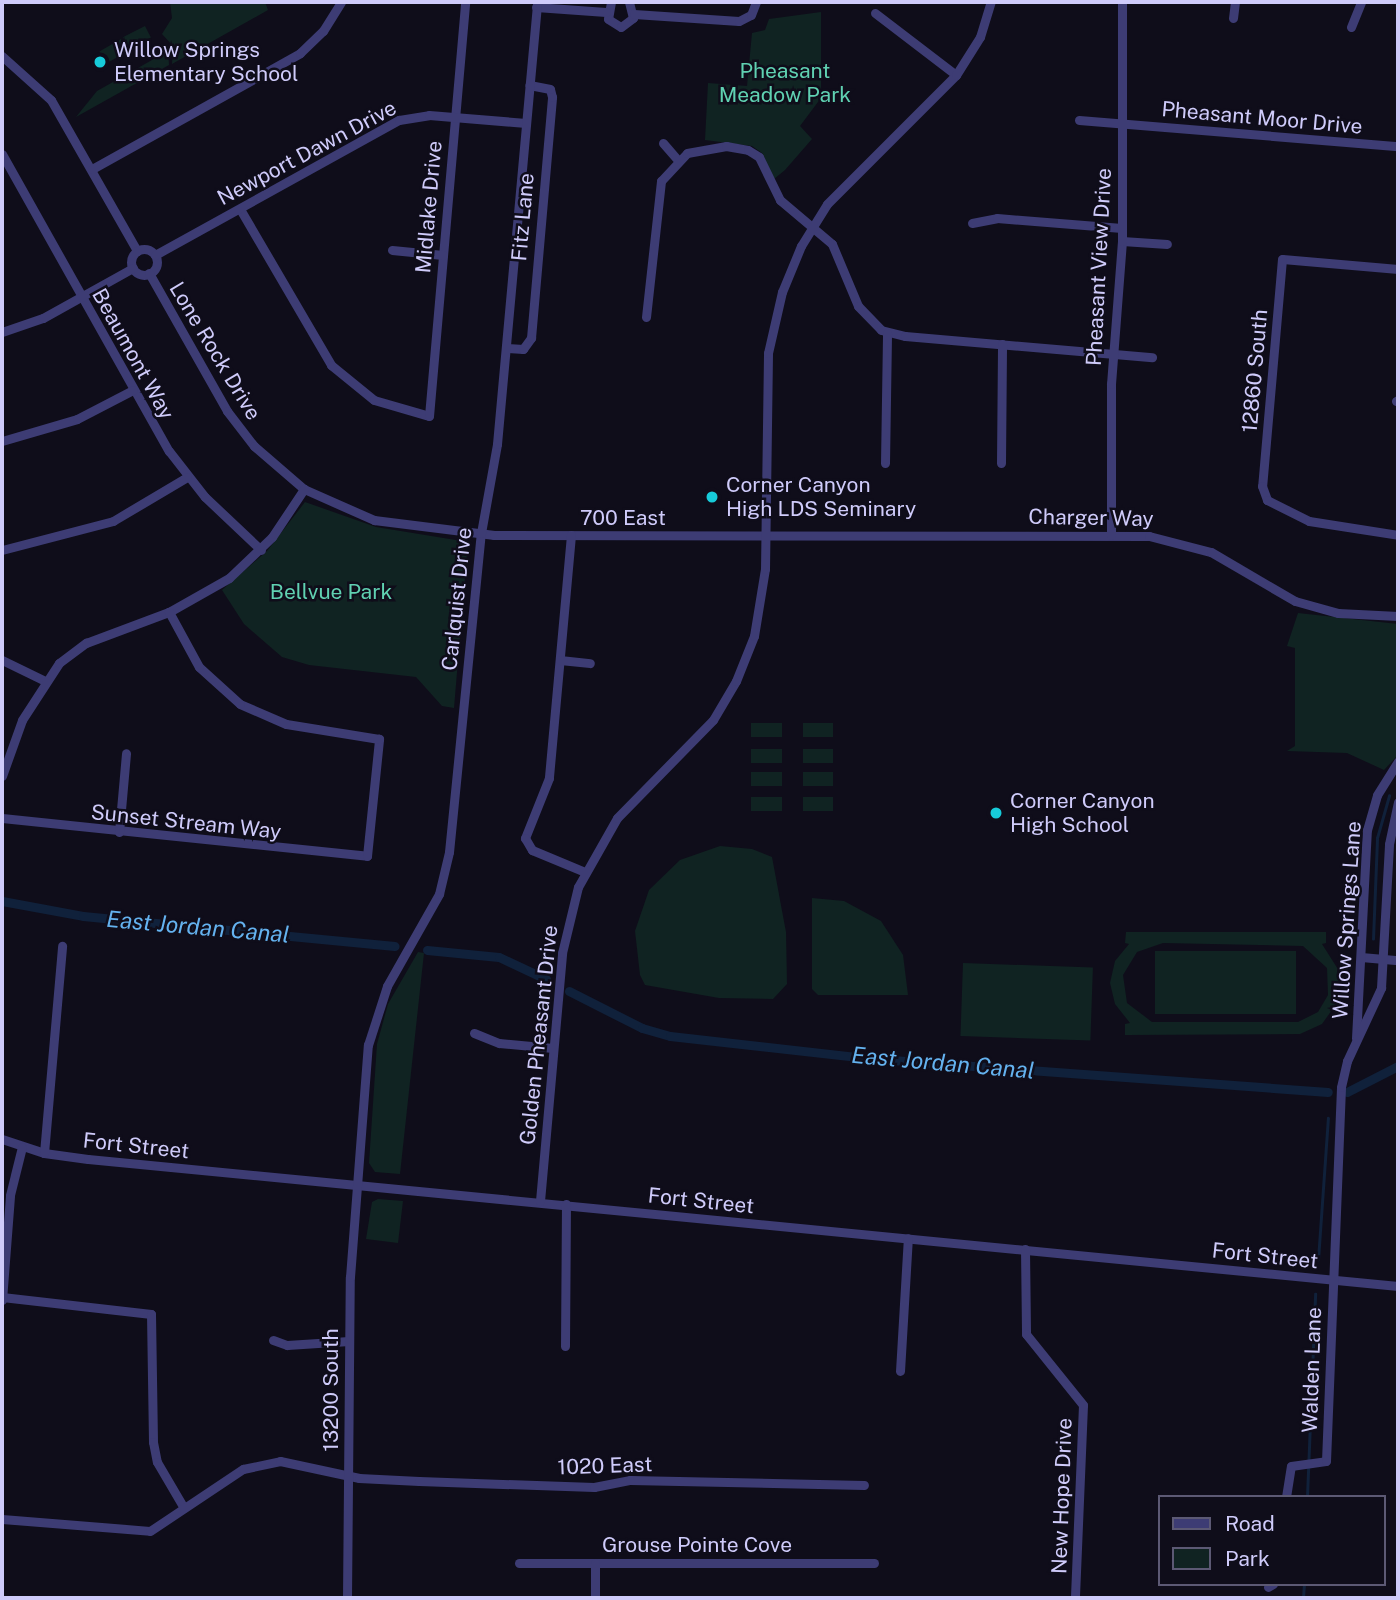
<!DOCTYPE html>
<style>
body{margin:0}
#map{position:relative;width:1400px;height:1600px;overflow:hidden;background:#0f0d1a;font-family:"Public Sans",sans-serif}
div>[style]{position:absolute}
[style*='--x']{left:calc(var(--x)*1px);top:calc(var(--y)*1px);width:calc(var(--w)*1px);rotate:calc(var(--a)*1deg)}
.green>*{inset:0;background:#102322;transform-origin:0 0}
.stream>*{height:2.5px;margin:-1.25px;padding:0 1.25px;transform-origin:1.25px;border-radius:1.25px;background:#10213b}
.canal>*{height:9px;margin:-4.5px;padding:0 4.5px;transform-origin:4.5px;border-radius:4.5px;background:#10213b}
.minor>*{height:9px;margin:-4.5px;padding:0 4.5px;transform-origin:4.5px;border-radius:4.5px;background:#3d3c74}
.minor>.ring{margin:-4.5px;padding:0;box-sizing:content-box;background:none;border:9px solid #3d3c74;border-radius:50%}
.dots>*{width:19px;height:19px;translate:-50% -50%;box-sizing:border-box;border:4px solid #0f0d1a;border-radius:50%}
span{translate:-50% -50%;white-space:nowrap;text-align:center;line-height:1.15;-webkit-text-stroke:5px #0f0d1a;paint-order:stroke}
.poi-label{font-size:21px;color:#cfcbfa}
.left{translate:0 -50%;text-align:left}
.park-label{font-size:21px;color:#60d1b2}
.street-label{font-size:21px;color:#cfcbfa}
.water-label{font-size:23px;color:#64b2ef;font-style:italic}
.frame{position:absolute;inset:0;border:4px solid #cfcbfa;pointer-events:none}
.legend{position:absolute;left:1158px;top:1495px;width:228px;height:91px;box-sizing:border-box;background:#0f0d1a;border:2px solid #5c5974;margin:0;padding:9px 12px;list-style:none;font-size:21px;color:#cfcbfa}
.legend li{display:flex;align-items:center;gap:14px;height:35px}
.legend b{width:35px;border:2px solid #5c5974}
</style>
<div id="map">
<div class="green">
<div style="clip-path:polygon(170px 2px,265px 2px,268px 10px,172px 64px,173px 46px,162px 34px,172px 18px)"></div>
<div style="clip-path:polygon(821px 12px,821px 98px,800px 126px,812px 139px,785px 170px,774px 179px,762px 153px,752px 146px,705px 140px,708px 83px,747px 86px,752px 33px,765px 30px,769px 19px)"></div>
<div style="left:145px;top:26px;width:13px;height:25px;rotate:63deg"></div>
<div style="left:121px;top:39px;width:14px;height:25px;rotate:60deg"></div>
<div style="clip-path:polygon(168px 51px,169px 65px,76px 117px,97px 91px)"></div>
<div style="clip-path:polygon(305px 502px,376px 527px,468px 542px,454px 708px,442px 706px,416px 677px,309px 665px,282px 657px,244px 624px,222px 590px,267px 551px)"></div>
<div style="clip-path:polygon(1298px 613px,1398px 624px,1398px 755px,1384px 770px,1347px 753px,1287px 751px,1295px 746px,1295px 648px,1287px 646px)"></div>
<div style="left:751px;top:723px;width:31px;height:14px"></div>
<div style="left:803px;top:723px;width:30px;height:14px"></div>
<div style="left:751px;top:749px;width:31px;height:14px"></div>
<div style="left:803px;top:749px;width:30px;height:14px"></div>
<div style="left:751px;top:772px;width:31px;height:14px"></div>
<div style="left:803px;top:772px;width:30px;height:14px"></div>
<div style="left:751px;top:797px;width:31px;height:14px"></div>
<div style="left:803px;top:797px;width:30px;height:14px"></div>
<div style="clip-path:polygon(720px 846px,752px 849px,772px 857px,786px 932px,787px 984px,773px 999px,719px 998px,645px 985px,640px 975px,635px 931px,649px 890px,680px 860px)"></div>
<div style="clip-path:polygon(812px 898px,844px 901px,881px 921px,903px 955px,908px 995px,818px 995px,812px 989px)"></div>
<div style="clip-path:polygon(evenodd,1126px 932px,1326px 932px,1326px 943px,1322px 944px,1341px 974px,1339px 1000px,1322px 1024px,1300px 1034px,1125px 1035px,1125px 1024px,1130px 1023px,1115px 1004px,1110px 983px,1115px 961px,1129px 944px,1125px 943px,1126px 932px,1163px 943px,1303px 946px,1327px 968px,1328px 995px,1318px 1012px,1298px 1022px,1152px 1022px,1127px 1003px,1123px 975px,1137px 952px,1163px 943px)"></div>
<div style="left:1155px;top:951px;width:141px;height:63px"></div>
<div style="clip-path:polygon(418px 952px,424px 953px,400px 1174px,375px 1172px,369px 1163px,377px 1044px,388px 1004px)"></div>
<div style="left:963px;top:963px;width:130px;height:73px;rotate:2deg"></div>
<div style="clip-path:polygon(378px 1199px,403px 1201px,398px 1243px,366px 1239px,372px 1202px)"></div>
</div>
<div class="stream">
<div style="--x:1373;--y:939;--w:101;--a:-87.7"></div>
<div style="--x:1377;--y:838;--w:44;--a:-74.1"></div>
<div style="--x:1318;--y:1260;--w:142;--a:-86"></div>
<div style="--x:1307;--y:1497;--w:203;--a:-87.7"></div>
<div style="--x:1303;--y:1598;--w:14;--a:-86"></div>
</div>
<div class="canal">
<div style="--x:2;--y:901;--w:82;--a:10.5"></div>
<div style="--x:83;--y:916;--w:313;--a:5.5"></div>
<div style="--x:427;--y:950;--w:72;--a:5.6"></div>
<div style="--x:499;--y:957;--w:52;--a:25.1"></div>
<div style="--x:569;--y:991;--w:82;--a:26.9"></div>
<div style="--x:642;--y:1028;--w:29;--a:16"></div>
<div style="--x:670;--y:1036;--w:196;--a:6.4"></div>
<div style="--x:865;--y:1058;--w:464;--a:4.2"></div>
<div style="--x:1347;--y:1092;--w:57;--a:-27"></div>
</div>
<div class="minor">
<div style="--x:611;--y:2;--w:17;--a:100"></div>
<div style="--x:608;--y:19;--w:15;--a:32"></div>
<div style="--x:621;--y:27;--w:15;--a:-37"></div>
<div style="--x:633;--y:18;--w:16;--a:-104"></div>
<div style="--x:536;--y:7;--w:70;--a:4.1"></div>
<div style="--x:875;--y:13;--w:102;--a:37.4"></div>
<div style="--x:634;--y:14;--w:105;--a:3.8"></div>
<div style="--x:739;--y:21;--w:13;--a:-27"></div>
<div style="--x:751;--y:15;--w:14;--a:-69"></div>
<div style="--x:1233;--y:18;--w:16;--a:-83"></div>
<div style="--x:1351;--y:27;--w:27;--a:-68"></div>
<div style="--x:2;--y:56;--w:66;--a:41.9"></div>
<div style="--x:51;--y:100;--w:174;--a:60.3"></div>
<div style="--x:1079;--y:120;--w:320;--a:4.7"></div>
<div style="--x:663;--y:143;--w:21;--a:49"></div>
<div style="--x:2;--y:154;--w:341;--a:60.7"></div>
<div style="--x:169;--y:451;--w:58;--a:52"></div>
<div style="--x:205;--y:497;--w:77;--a:43.4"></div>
<div style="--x:92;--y:169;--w:238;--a:-29.1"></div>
<div style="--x:300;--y:53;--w:32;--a:-44"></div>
<div style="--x:323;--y:31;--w:34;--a:-58"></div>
<div style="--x:240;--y:209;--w:181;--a:59.7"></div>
<div style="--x:331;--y:365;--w:55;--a:39.1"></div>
<div style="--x:374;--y:400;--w:57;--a:16.2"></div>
<div style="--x:429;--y:416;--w:416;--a:-85"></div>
<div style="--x:972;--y:223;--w:25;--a:-11"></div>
<div style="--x:997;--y:218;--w:125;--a:4.6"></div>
<div style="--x:1122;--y:241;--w:45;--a:3.8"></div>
<div class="ring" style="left:131px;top:249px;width:17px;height:17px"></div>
<div style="--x:392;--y:250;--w:51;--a:5.6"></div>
<div style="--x:155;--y:255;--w:279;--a:-29"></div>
<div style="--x:399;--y:120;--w:30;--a:-9"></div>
<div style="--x:429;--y:115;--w:97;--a:4.7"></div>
<div style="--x:1398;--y:269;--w:116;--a:-175.1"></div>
<div style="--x:1282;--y:259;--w:228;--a:95"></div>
<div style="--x:1262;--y:486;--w:15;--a:70"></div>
<div style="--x:1267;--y:500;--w:47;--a:26.6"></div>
<div style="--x:1309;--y:521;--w:90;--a:8.9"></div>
<div style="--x:149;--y:273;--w:159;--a:60.5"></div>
<div style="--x:227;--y:411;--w:44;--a:52.4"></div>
<div style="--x:254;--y:446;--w:66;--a:40.7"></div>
<div style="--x:304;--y:489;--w:77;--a:23.9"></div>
<div style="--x:374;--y:520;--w:121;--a:7.1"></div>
<div style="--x:494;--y:535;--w:655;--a:0.09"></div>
<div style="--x:1149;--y:536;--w:64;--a:14.5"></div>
<div style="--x:1211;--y:552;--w:97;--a:30.3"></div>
<div style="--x:1295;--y:601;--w:45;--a:15.6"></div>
<div style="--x:1338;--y:613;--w:60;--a:2.9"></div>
<div style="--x:646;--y:317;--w:137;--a:-83.7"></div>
<div style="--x:661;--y:181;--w:38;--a:-47"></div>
<div style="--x:687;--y:153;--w:40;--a:-10"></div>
<div style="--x:726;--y:146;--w:22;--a:10"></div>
<div style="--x:748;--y:150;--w:13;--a:32"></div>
<div style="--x:759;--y:157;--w:48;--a:64"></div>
<div style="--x:780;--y:200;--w:68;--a:40.2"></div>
<div style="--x:832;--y:244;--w:67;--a:67.2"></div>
<div style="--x:858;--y:306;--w:33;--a:46"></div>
<div style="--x:881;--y:330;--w:25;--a:14"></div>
<div style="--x:905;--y:336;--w:248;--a:4.9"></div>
<div style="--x:2;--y:332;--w:43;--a:-18.9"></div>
<div style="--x:43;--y:318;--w:103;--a:-29.1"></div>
<div style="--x:506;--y:348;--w:17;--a:3"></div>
<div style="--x:523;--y:349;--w:14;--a:-54"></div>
<div style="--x:531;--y:338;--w:242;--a:-85"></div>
<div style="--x:552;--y:97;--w:8;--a:-104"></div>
<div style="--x:550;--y:89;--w:21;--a:-169"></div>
<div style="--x:1396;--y:401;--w:2;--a:-27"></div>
<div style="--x:2;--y:441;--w:78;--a:-16.3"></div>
<div style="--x:77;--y:419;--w:63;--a:-27.4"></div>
<div style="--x:885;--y:463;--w:130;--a:-89.1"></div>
<div style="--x:1001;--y:463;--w:119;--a:-89.5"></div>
<div style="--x:571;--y:535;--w:244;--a:95.2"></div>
<div style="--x:549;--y:778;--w:65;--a:111.8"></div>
<div style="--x:525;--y:838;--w:14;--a:60"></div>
<div style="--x:532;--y:850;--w:57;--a:22.5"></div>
<div style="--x:1111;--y:535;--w:151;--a:-90"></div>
<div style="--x:1111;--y:384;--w:143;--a:-85.6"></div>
<div style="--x:1122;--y:241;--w:239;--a:-90"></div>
<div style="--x:2;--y:550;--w:115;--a:-14.6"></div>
<div style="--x:113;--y:521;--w:86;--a:-30.7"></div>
<div style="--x:2;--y:660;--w:48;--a:26"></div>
<div style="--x:560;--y:660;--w:30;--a:6"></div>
<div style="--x:2;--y:776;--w:59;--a:-70.3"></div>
<div style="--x:22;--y:720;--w:68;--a:-57"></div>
<div style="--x:59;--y:663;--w:34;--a:-37"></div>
<div style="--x:86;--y:643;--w:89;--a:-20.5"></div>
<div style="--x:169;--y:612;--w:69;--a:-29.5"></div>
<div style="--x:229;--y:578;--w:59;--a:-43.6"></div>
<div style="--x:272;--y:537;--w:58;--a:-56.3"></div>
<div style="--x:2;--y:818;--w:367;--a:5.9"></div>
<div style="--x:367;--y:856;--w:118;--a:-84.1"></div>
<div style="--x:379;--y:739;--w:94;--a:-170.8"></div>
<div style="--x:286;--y:724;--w:50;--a:-156.5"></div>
<div style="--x:240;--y:704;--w:55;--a:-137.9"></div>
<div style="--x:199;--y:667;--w:63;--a:-118.6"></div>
<div style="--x:119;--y:832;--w:79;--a:-84.9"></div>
<div style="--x:1361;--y:957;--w:37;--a:5"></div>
<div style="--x:474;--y:1033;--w:27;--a:22"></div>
<div style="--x:499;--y:1043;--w:54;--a:5.3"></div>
<div style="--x:1356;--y:1038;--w:208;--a:-87"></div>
<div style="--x:1367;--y:830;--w:36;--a:-74"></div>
<div style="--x:1377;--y:795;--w:40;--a:-58"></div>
<div style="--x:2;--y:1139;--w:44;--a:18.4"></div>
<div style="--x:44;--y:1153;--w:44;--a:7.8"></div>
<div style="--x:88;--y:1159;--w:1316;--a:5.54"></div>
<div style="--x:44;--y:1153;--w:208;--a:-85"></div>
<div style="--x:540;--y:1201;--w:249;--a:-84.9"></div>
<div style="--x:562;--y:953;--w:68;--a:-76.4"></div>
<div style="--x:578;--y:887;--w:79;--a:-60.5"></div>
<div style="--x:617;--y:818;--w:137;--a:-45.6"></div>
<div style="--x:713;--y:720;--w:45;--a:-59.5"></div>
<div style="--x:736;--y:681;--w:48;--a:-68.2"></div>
<div style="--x:754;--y:636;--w:68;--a:-80.7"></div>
<div style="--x:765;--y:569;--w:216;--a:-89.2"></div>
<div style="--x:768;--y:353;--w:63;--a:-77.1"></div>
<div style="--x:782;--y:292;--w:50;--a:-67.6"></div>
<div style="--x:801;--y:246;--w:49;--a:-58.2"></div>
<div style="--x:827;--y:204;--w:182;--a:-45"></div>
<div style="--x:956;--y:75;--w:45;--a:-57.7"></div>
<div style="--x:980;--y:37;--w:37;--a:-73"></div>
<div style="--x:1025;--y:1249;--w:85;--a:89.3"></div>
<div style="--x:1026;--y:1334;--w:91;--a:51.2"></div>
<div style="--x:1083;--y:1405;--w:193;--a:92.4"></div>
<div style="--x:2;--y:1297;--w:150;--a:6.5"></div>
<div style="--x:151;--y:1314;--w:128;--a:89.1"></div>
<div style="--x:153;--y:1442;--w:20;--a:79"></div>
<div style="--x:157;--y:1462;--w:53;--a:59.6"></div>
<div style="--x:2;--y:1300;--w:105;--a:-85.6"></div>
<div style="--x:10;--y:1195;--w:49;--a:-76"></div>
<div style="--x:273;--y:1340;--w:15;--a:20"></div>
<div style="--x:287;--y:1345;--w:62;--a:-3.7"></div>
<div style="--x:565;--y:1346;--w:142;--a:-89.6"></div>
<div style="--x:900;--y:1371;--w:133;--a:-86.6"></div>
<div style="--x:1286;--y:1497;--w:31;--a:-81"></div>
<div style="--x:1291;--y:1466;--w:35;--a:-8"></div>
<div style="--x:1326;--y:1461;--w:374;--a:-87.7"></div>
<div style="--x:1341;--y:1087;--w:27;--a:-77"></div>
<div style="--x:1347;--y:1061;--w:81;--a:-65"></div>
<div style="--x:1381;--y:988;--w:144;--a:-86.8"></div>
<div style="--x:1389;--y:844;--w:43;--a:-77.9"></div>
<div style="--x:2;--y:1519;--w:148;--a:4.6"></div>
<div style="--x:150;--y:1531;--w:112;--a:-33.7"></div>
<div style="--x:243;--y:1469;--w:38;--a:-12"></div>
<div style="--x:280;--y:1461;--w:81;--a:12.1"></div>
<div style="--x:359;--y:1478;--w:60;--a:2.9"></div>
<div style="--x:419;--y:1481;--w:175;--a:2"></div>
<div style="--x:594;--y:1487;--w:37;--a:-11"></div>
<div style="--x:630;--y:1480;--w:234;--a:1.2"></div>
<div style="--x:519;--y:1563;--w:355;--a:0"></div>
<div style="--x:595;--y:1563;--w:35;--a:90"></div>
<div style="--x:1268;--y:1587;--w:6;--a:-31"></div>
<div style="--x:347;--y:1598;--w:321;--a:-89.5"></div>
<div style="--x:350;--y:1277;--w:233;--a:-85.6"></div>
<div style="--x:368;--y:1045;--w:62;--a:-72.1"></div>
<div style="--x:387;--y:986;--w:106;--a:-60.5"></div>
<div style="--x:439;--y:894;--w:43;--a:-76.6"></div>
<div style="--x:449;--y:852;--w:321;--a:-84.3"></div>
<div style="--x:481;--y:533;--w:90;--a:-79.8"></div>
<div style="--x:497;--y:444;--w:444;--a:-84.8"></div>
</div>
<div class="dots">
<div style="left:100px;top:62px;background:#17cbda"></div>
<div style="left:712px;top:497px;background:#17cbda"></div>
<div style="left:996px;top:813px;background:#17cbda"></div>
</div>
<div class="poi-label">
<span class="left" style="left:114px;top:62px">Willow Springs<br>Elementary School</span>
<span class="left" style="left:726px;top:497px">Corner Canyon<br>High LDS Seminary</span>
<span class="left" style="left:1010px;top:813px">Corner Canyon<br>High School</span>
</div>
<div class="park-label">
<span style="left:785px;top:83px">Pheasant<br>Meadow Park</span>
<span style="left:331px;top:592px">Bellvue Park</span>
</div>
<div class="street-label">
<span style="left:1262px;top:118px;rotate:5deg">Pheasant Moor Drive</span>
<span style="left:307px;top:153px;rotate:-28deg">Newport Dawn Drive</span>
<span style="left:429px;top:207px;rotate:-85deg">Midlake Drive</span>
<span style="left:523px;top:217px;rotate:-85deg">Fitz Lane</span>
<span style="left:1099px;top:267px;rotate:-87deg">Pheasant View Drive</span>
<span style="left:215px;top:351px;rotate:59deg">Lone Rock Drive</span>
<span style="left:133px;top:354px;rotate:61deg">Beaumont Way</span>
<span style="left:1255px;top:371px;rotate:-85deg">12860 South</span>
<span style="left:623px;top:518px">700 East</span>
<span style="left:1091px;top:518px;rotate:1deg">Charger Way</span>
<span style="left:457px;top:599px;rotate:-84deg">Carlquist Drive</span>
<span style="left:186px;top:822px;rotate:6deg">Sunset Stream Way</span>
<span style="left:1347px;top:920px;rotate:-86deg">Willow Springs Lane</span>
<span style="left:539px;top:1035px;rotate:-84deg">Golden Pheasant Drive</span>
<span style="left:136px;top:1146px;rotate:6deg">Fort Street</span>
<span style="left:701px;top:1201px;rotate:6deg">Fort Street</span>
<span style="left:1265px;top:1256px;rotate:6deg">Fort Street</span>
<span style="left:1312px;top:1370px;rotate:-88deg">Walden Lane</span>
<span style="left:331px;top:1390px;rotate:-90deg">13200 South</span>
<span style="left:605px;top:1466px;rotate:-2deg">1020 East</span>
<span style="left:1062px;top:1496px;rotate:-88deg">New Hope Drive</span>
<span style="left:697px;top:1545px">Grouse Pointe Cove</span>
</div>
<div class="water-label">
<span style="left:198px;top:927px;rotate:5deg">East Jordan Canal</span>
<span style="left:943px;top:1063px;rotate:5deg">East Jordan Canal</span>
</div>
<div class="frame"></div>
<ul class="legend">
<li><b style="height:9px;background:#3d3c74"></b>Road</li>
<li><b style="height:19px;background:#102322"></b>Park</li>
</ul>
</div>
